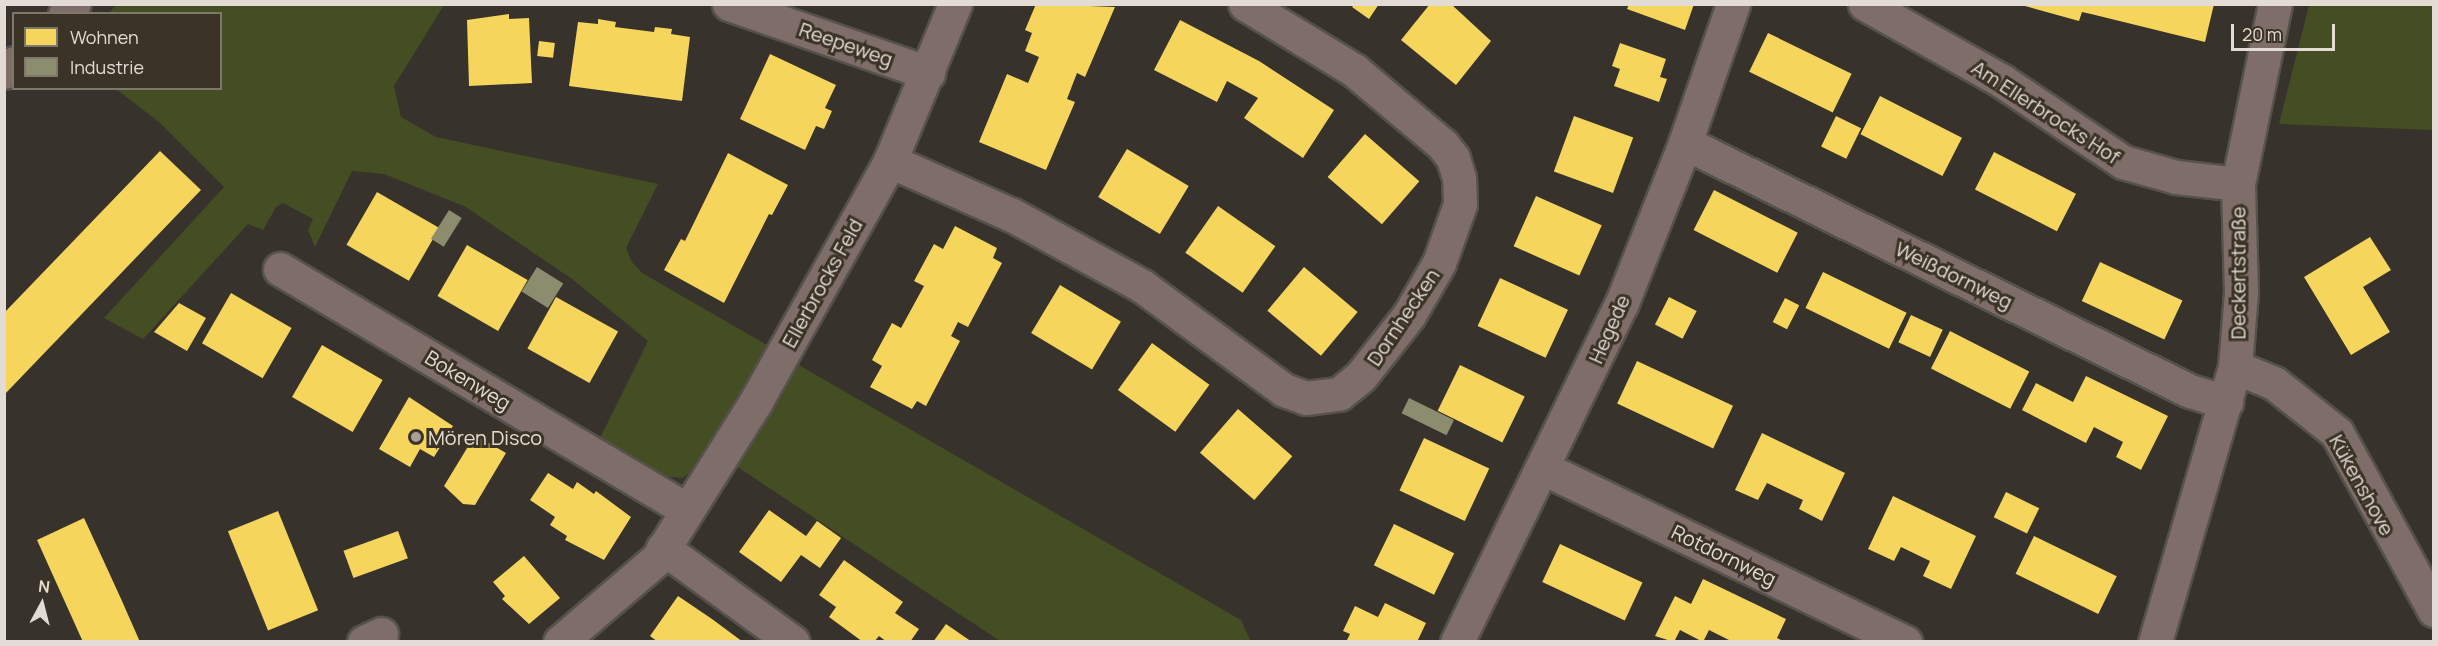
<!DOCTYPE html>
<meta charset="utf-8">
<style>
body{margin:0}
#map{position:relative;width:2438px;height:646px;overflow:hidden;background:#37322c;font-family:Manrope,sans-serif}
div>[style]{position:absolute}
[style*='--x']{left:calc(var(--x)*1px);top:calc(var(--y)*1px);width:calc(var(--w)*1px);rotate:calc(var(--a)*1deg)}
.green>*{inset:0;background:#444e22}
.homes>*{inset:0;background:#f6d55c;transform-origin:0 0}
.industry>*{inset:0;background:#8c8c6e;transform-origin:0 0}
.roads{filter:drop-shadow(2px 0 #55514b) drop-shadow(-2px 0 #55514b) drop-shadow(0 2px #55514b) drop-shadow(0 -2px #55514b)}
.minor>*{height:33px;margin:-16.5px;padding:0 16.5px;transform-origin:16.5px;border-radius:16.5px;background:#7e6d69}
.dots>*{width:16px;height:16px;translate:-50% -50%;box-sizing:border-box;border:3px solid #3c3327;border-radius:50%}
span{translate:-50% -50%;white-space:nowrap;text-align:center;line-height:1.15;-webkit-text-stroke:6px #3c3327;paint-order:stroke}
.street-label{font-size:20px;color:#e2dcd4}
.poi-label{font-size:20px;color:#e2dcd4}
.left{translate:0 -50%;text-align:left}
.frame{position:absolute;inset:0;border:6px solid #e2dcd4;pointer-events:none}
.legend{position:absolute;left:12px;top:12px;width:210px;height:78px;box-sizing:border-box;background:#3c3327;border:2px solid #7e776c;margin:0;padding:8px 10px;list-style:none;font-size:18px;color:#e2dcd4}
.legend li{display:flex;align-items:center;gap:12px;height:30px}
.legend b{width:30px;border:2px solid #7e776c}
.north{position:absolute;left:12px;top:574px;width:60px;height:60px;-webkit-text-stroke:4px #3c3327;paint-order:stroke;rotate:7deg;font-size:16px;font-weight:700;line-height:24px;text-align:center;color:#e2dcd4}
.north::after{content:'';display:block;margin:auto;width:21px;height:27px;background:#e2dcd4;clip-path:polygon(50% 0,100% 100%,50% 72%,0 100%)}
.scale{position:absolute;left:2231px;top:24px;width:104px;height:27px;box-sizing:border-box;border:3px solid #e2dcd4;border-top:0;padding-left:8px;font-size:18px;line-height:21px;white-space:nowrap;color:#e2dcd4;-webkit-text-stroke:4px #3c3327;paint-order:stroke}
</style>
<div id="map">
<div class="green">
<div style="clip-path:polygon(116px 5px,444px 5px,394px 86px,401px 117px,436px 137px,658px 184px,626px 248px,632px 262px,642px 273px,769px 346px,771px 356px,693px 470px,683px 478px,660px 476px,600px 438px,648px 341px,572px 279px,466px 207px,384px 174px,352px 171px,315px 247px,308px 230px,313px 219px,283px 203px,276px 207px,263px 230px,248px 224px,143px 339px,104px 318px,224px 187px,159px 122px,116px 89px,220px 88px,220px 14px,109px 13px)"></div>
<div style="clip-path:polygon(2309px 5px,2433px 5px,2433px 130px,2279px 124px)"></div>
<div style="clip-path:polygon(797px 364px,1241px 620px,1251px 642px,1000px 641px,736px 466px,747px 447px,745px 437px,787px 366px)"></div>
</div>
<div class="homes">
<div style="clip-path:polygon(1036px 4px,1115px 7px,1085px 77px,1077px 73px,1067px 99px,1075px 102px,1046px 170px,979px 142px,1007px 74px,1028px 83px,1039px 57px,1025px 51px,1032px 33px,1025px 30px)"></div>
<div style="clip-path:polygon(1355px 4px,1379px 4px,1369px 19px,1352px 7px)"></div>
<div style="clip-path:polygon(1430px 4px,1451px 4px,1491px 41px,1456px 85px,1401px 40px)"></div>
<div style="clip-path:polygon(1629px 4px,1694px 4px,1685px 30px,1627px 9px)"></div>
<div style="clip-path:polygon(2018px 4px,2214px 4px,2205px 42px,2091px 14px,2082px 12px,2079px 21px)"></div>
<div style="clip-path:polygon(509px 14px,509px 19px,529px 18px,532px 83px,469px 86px,467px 20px)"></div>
<div style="clip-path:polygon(598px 19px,616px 22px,615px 27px,654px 32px,655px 27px,672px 29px,671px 34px,690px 37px,682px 101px,569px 86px,578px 22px,598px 24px)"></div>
<div style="clip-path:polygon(1180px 20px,1259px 61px,1334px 110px,1303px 158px,1244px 118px,1258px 98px,1227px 81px,1217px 102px,1154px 70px)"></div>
<div style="left:1768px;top:33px;width:93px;height:43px;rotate:26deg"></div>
<div style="left:539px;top:41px;width:16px;height:15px;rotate:7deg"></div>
<div style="clip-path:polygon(1620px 43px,1666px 59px,1660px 77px,1667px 79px,1659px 102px,1614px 86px,1620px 69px,1612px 66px)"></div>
<div style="clip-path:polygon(770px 54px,836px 85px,825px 108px,832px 111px,824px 129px,816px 126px,805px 150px,740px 119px)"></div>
<div style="left:1880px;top:96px;width:92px;height:43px;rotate:27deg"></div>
<div style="left:1574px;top:116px;width:63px;height:59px;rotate:20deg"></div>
<div style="left:1836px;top:116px;width:28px;height:34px;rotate:26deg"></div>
<div style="left:1365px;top:134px;width:72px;height:57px;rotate:41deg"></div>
<div style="left:1127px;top:149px;width:72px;height:56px;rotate:31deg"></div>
<div style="clip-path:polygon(160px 151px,201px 190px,4px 395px,4px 313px)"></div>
<div style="left:1994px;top:152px;width:92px;height:42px;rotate:27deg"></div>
<div style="clip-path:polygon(728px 153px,788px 185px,772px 215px,769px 214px,724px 303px,664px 270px,681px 239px,685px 241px)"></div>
<div style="left:1714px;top:190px;width:94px;height:45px;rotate:27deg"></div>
<div style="left:377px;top:192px;width:72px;height:61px;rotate:30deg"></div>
<div style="left:1536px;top:196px;width:72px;height:55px;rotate:24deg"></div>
<div style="left:1218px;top:206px;width:70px;height:57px;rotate:35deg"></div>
<div style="clip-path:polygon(955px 226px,997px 248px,993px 258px,1002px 263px,968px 327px,958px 322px,951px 336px,960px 341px,926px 406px,917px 401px,912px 409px,870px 387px,882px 366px,872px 360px,892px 323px,901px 328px,924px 286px,914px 281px,934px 244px,943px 249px)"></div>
<div style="clip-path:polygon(2370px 237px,2391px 270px,2363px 287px,2390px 332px,2351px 355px,2304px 277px)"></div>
<div style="left:467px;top:245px;width:70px;height:59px;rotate:30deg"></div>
<div style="left:2100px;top:262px;width:91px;height:43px;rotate:25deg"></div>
<div style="left:1304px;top:267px;width:70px;height:57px;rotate:40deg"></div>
<div style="left:1823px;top:272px;width:93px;height:40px;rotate:26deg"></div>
<div style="left:1500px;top:278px;width:75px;height:53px;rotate:25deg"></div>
<div style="left:1060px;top:285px;width:71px;height:56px;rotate:31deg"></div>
<div style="left:231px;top:293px;width:70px;height:58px;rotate:30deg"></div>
<div style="left:556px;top:297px;width:71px;height:59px;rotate:29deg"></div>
<div style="left:1669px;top:297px;width:31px;height:31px;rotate:27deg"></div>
<div style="left:1785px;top:298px;width:16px;height:27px;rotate:27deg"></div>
<div style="clip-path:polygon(179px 303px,206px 318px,187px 351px,154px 332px)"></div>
<div style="left:1911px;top:315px;width:35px;height:30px;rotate:25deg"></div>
<div style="left:1950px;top:331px;width:89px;height:42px;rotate:27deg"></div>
<div style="left:1152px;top:343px;width:71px;height:58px;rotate:36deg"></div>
<div style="left:322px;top:345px;width:70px;height:60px;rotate:30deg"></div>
<div style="left:1637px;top:361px;width:106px;height:47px;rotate:25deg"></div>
<div style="left:1460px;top:365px;width:72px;height:51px;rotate:26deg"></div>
<div style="clip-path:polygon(2086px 376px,2168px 416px,2141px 470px,2116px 457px,2123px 442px,2094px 427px,2086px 443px,2022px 410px,2036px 383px,2073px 402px)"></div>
<div style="clip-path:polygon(409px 397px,453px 426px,434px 457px,420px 449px,410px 467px,379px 449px)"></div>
<div style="left:1238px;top:409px;width:72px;height:58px;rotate:41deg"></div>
<div style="clip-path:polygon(1762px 433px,1845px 473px,1822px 521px,1799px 509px,1803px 500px,1767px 483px,1758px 500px,1735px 490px)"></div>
<div style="clip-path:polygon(475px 435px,506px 453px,475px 505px,463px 504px,444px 486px)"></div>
<div style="left:1424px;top:438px;width:72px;height:58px;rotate:25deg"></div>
<div style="clip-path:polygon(548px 473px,573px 489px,577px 482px,594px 494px,596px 491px,631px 517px,604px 560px,565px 540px,567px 536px,550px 525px,555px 517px,530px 500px)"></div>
<div style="left:2006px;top:492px;width:37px;height:28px;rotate:26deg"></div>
<div style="clip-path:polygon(1893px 496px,1976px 536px,1951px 589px,1923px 576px,1930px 561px,1901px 547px,1894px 561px,1868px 549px)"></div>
<div style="clip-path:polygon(769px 510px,806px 536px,817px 521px,841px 538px,820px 568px,801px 555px,781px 582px,739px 552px)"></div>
<div style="left:278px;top:511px;width:107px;height:54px;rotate:68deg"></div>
<div style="clip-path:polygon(84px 518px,122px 601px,140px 642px,83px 642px,37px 540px)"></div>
<div style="left:1394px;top:524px;width:67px;height:46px;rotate:26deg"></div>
<div style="left:398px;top:531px;width:29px;height:58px;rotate:70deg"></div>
<div style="left:2034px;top:536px;width:92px;height:42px;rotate:26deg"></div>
<div style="left:1560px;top:544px;width:91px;height:42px;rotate:25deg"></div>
<div style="clip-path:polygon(524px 556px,560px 598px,529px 624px,502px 599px,505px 596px,493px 582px)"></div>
<div style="clip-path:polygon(844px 560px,903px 602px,895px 613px,919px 629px,910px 642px,887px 642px,879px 636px,874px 642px,863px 642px,829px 617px,836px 607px,819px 595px)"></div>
<div style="clip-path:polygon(1703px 579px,1786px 619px,1777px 638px,1785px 642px,1733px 642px,1709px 630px,1703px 642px,1680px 630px,1674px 642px,1655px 636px,1675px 596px,1691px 604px)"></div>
<div style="clip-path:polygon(678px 596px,712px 619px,743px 642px,658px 642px,650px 636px)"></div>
<div style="clip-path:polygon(1385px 603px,1426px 623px,1417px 642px,1346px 642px,1350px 634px,1343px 631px,1355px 606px,1378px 617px)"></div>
<div style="clip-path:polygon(946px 624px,972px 642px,933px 642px)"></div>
</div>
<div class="industry">
<div style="left:449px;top:210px;width:15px;height:34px;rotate:32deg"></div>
<div style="left:537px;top:267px;width:31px;height:29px;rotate:32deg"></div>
<div style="left:1409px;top:398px;width:50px;height:17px;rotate:26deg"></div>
</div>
<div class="roads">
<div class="minor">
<div style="--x:729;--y:4;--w:211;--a:19.1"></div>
<div style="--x:1865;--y:4;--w:157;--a:29.3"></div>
<div style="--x:2002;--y:81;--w:146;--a:33.8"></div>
<div style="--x:2123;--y:162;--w:55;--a:15.8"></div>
<div style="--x:2176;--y:177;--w:62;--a:6.4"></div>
<div style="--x:65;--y:14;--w:13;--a:-48"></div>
<div style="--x:4;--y:72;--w:13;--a:-42"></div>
<div style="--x:1685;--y:143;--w:563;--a:26.16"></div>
<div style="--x:2190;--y:391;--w:38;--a:17"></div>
<div style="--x:890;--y:161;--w:133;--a:23.9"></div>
<div style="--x:1012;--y:215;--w:148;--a:28.6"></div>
<div style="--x:1142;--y:286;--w:176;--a:36.2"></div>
<div style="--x:1284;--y:390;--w:23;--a:20"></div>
<div style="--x:1306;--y:398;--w:33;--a:-7"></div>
<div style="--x:1339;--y:394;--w:28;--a:-39"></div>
<div style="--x:1361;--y:376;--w:78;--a:-51.8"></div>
<div style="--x:1409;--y:315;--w:60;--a:-60"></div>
<div style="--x:1439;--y:263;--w:63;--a:-70.4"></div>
<div style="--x:1460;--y:204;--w:26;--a:-92"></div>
<div style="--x:1459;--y:178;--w:21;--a:-107"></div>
<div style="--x:1453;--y:158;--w:16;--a:-128"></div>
<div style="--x:1443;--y:145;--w:116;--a:-139.9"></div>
<div style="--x:1354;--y:70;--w:127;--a:-148.8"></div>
<div style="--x:280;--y:269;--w:473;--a:30.6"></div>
<div style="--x:2235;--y:367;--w:42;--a:22.3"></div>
<div style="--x:2274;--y:383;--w:80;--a:38.4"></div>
<div style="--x:2337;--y:433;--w:202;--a:61.3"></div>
<div style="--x:1543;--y:468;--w:402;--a:25.7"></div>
<div style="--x:663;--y:548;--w:160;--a:35.9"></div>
<div style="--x:364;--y:642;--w:19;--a:-25"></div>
<div style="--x:560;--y:642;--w:128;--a:-40.6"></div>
<div style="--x:657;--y:559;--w:184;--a:-57.9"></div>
<div style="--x:755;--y:403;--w:277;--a:-60.8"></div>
<div style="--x:890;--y:161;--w:170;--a:-67.5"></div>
<div style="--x:1457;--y:642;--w:375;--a:-64.1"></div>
<div style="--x:1621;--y:305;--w:174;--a:-68.4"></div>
<div style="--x:1685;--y:143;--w:147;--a:-70.9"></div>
<div style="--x:2155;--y:642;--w:286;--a:-73.8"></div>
<div style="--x:2235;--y:367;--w:75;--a:-85.4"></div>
<div style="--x:2241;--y:292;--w:108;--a:-91.6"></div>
<div style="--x:2238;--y:184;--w:184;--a:-78.4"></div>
</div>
</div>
<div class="dots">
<div style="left:416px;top:437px;background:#a6a099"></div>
</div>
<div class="street-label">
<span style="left:846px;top:44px;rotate:19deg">Reepeweg</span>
<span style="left:2046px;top:112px;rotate:33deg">Am Ellerbrocks Hof</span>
<span style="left:2238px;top:273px;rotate:-90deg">Deckertstraße</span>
<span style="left:1954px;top:275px;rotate:26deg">Weißdornweg</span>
<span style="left:822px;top:283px;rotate:-61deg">Ellerbrocks Feld</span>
<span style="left:1403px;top:317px;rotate:-56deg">Dornhecken</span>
<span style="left:1609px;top:329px;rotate:-66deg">Hegede</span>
<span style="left:468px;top:380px;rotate:31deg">Bokenweg</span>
<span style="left:2362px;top:485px;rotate:61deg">Kükenshove</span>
<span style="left:1724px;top:555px;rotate:26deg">Rotdornweg</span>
</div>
<div class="poi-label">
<span class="left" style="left:428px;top:437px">Mören Disco</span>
</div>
<div class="frame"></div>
<ul class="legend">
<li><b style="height:16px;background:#f6d55c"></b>Wohnen</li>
<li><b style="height:16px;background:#8c8c6e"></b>Industrie</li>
</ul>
<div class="north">N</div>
<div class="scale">20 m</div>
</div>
